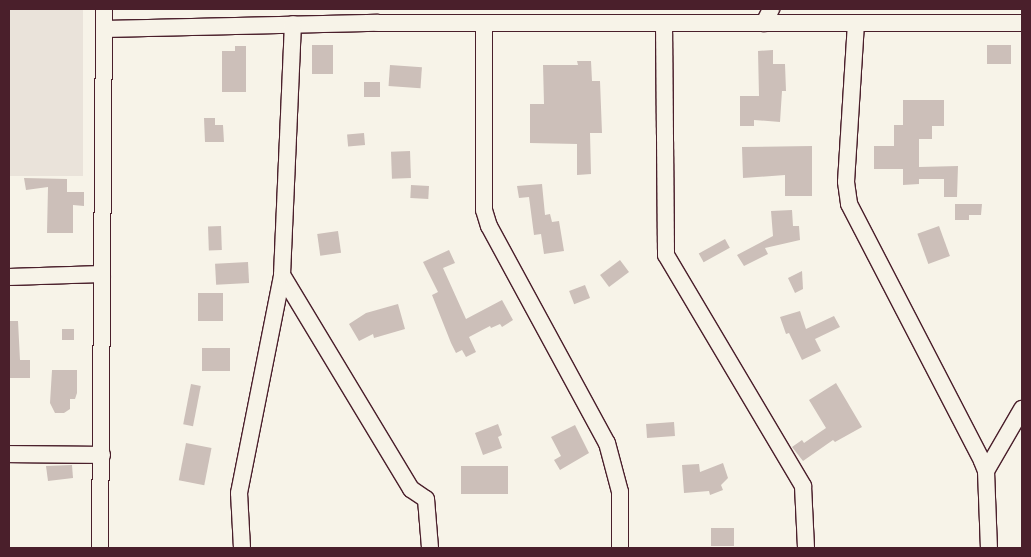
<!DOCTYPE html>
<style>
body{margin:0}
#map{position:relative;width:1031px;height:557px;overflow:hidden;background:#f7f3e8;font-family:Mali,sans-serif}
div>[style]{position:absolute}
[style*='--x']{left:calc(var(--x)*1px);top:calc(var(--y)*1px);width:calc(var(--w)*1px);rotate:calc(var(--a)*1deg)}
.built>*{inset:0;background:#eae3da;transform-origin:0 0}
.building>*{inset:0;background:#ccbfb9;transform-origin:0 0}
.roads{filter:drop-shadow(1px 0 #4a1f2b) drop-shadow(-1px 0 #4a1f2b) drop-shadow(0 1px #4a1f2b) drop-shadow(0 -1px #4a1f2b)}
.street>*{height:16px;margin:-8px;padding:0 8px;transform-origin:8px;border-radius:8px;background:#f7f3e8}
span{translate:-50% -50%;white-space:nowrap;text-align:center;line-height:1.15;-webkit-text-stroke:4px #f7f3e8;paint-order:stroke}
.frame{position:absolute;inset:0;border:10px solid #4a1f2b;pointer-events:none}
</style>
<div id="map">
<div class="built">
<div style="left:9px;top:9px;width:74px;height:167px"></div>
</div>
<div class="building">
<div style="left:312px;top:45px;width:21px;height:29px"></div>
<div style="left:987px;top:45px;width:24px;height:19px"></div>
<div style="clip-path:polygon(235px 46px,246px 46px,246px 92px,222px 92px,222px 51px,235px 51px)"></div>
<div style="clip-path:polygon(773px 50px,773px 64px,785px 64px,786px 91px,782px 91px,780px 122px,754px 120px,754px 126px,740px 126px,740px 96px,759px 96px,758px 51px)"></div>
<div style="clip-path:polygon(577px 61px,591px 61px,592px 81px,600px 81px,602px 133px,590px 133px,591px 174px,577px 175px,577px 144px,530px 143px,530px 104px,544px 104px,543px 65px,578px 65px)"></div>
<div style="left:390px;top:65px;width:32px;height:21px;rotate:4deg"></div>
<div style="left:364px;top:82px;width:16px;height:15px"></div>
<div style="clip-path:polygon(903px 100px,944px 100px,944px 126px,932px 126px,932px 139px,919px 139px,919px 167px,958px 166px,957px 197px,944px 197px,944px 179px,919px 179px,919px 184px,903px 185px,903px 169px,874px 169px,874px 146px,894px 146px,894px 125px,903px 125px)"></div>
<div style="clip-path:polygon(204px 118px,215px 118px,215px 125px,223px 125px,224px 142px,205px 142px)"></div>
<div style="left:364px;top:133px;width:12px;height:17px;rotate:85deg"></div>
<div style="clip-path:polygon(812px 146px,812px 196px,785px 196px,785px 175px,743px 178px,742px 147px)"></div>
<div style="left:410px;top:151px;width:27px;height:19px;rotate:88deg"></div>
<div style="clip-path:polygon(24px 178px,67px 179px,67px 192px,84px 192px,84px 206px,73px 205px,73px 233px,47px 233px,48px 187px,26px 190px)"></div>
<div style="clip-path:polygon(542px 184px,545px 215px,550px 214px,552px 222px,559px 221px,564px 251px,544px 254px,541px 234px,534px 235px,529px 197px,519px 198px,517px 186px)"></div>
<div style="left:411px;top:185px;width:18px;height:13px;rotate:3deg"></div>
<div style="clip-path:polygon(955px 204px,982px 204px,981px 215px,969px 215px,969px 220px,955px 220px)"></div>
<div style="clip-path:polygon(792px 210px,793px 226px,799px 226px,800px 240px,765px 248px,768px 254px,744px 266px,737px 255px,773px 236px,771px 211px)"></div>
<div style="left:221px;top:226px;width:24px;height:13px;rotate:88deg"></div>
<div style="left:939px;top:226px;width:32px;height:23px;rotate:70deg"></div>
<div style="left:338px;top:231px;width:22px;height:21px;rotate:82deg"></div>
<div style="left:725px;top:239px;width:10px;height:30px;rotate:61deg"></div>
<div style="clip-path:polygon(449px 250px,455px 263px,443px 268px,466px 319px,502px 300px,513px 320px,502px 327px,500px 324px,491px 328px,490px 326px,469px 337px,476px 352px,466px 357px,462px 350px,456px 353px,451px 343px,432px 295px,438px 292px,423px 262px)"></div>
<div style="left:620px;top:260px;width:15px;height:25px;rotate:53deg"></div>
<div style="left:248px;top:262px;width:21px;height:33px;rotate:87deg"></div>
<div style="clip-path:polygon(802px 271px,803px 289px,795px 293px,788px 278px)"></div>
<div style="left:585px;top:285px;width:14px;height:17px;rotate:69deg"></div>
<div style="left:198px;top:293px;width:25px;height:28px"></div>
<div style="clip-path:polygon(398px 304px,405px 329px,374px 338px,373px 334px,359px 341px,349px 324px,366px 313px)"></div>
<div style="clip-path:polygon(800px 311px,806px 329px,834px 316px,840px 327px,815px 339px,821px 351px,802px 360px,789px 333px,786px 334px,780px 317px)"></div>
<div style="clip-path:polygon(9px 321px,18px 321px,20px 360px,30px 360px,30px 378px,9px 378px)"></div>
<div style="left:62px;top:329px;width:12px;height:11px"></div>
<div style="left:202px;top:348px;width:28px;height:23px"></div>
<div style="clip-path:polygon(52px 370px,77px 370px,77px 393px,75px 399px,70px 399px,70px 409px,64px 413px,55px 413px,50px 403px)"></div>
<div style="clip-path:polygon(836px 383px,862px 427px,835px 442px,833px 440px,803px 461px,792px 447px,802px 440px,804px 443px,826px 428px,809px 400px)"></div>
<div style="left:191px;top:384px;width:10px;height:41px;rotate:11deg"></div>
<div style="left:674px;top:422px;width:14px;height:28px;rotate:86deg"></div>
<div style="clip-path:polygon(498px 424px,502px 435px,498px 437px,502px 448px,483px 455px,475px 433px)"></div>
<div style="clip-path:polygon(575px 425px,589px 453px,560px 470px,554px 460px,561px 456px,551px 437px)"></div>
<div style="left:186px;top:443px;width:26px;height:38px;rotate:11deg"></div>
<div style="clip-path:polygon(723px 463px,728px 478px,721px 485px,723px 490px,710px 495px,709px 491px,684px 493px,682px 465px,699px 464px,700px 472px)"></div>
<div style="clip-path:polygon(72px 465px,73px 478px,48px 481px,46px 466px)"></div>
<div style="left:461px;top:466px;width:47px;height:28px"></div>
<div style="left:734px;top:528px;width:18px;height:23px;rotate:90deg"></div>
</div>
<div class="roads">
<div class="street">
<div style="--x:664;--y:23;--w:232;--a:89.5"></div>
<div style="--x:666;--y:255;--w:269;--a:59.3"></div>
<div style="--x:803;--y:486;--w:62;--a:87.2"></div>
<div style="--x:764;--y:23;--w:16;--a:-63"></div>
<div style="--x:856;--y:23;--w:159;--a:93.6"></div>
<div style="--x:846;--y:182;--w:22;--a:82"></div>
<div style="--x:849;--y:204;--w:289;--a:62.6"></div>
<div style="--x:982;--y:461;--w:11;--a:68"></div>
<div style="--x:986;--y:471;--w:77;--a:87.8"></div>
<div style="--x:484;--y:24;--w:186;--a:90"></div>
<div style="--x:484;--y:210;--w:17;--a:73"></div>
<div style="--x:489;--y:226;--w:247;--a:61.5"></div>
<div style="--x:607;--y:443;--w:51;--a:75.1"></div>
<div style="--x:620;--y:492;--w:56;--a:90"></div>
<div style="--x:104;--y:29;--w:274;--a:-1.3"></div>
<div style="--x:378;--y:23;--w:644;--a:0"></div>
<div style="--x:282;--y:275;--w:250;--a:58.9"></div>
<div style="--x:411;--y:489;--w:18;--a:34"></div>
<div style="--x:426;--y:499;--w:49;--a:85.3"></div>
<div style="--x:9;--y:277;--w:93;--a:-1.8"></div>
<div style="--x:9;--y:454;--w:93;--a:0.6"></div>
<div style="--x:986;--y:471;--w:72;--a:-59.9"></div>
<div style="--x:100;--y:548;--w:539;--a:-89.57"></div>
<div style="--x:242;--y:548;--w:55;--a:-93.1"></div>
<div style="--x:239;--y:493;--w:222;--a:-78.8"></div>
<div style="--x:282;--y:275;--w:251;--a:-87.5"></div>
</div>
</div>
<div class="frame"></div>
</div>
